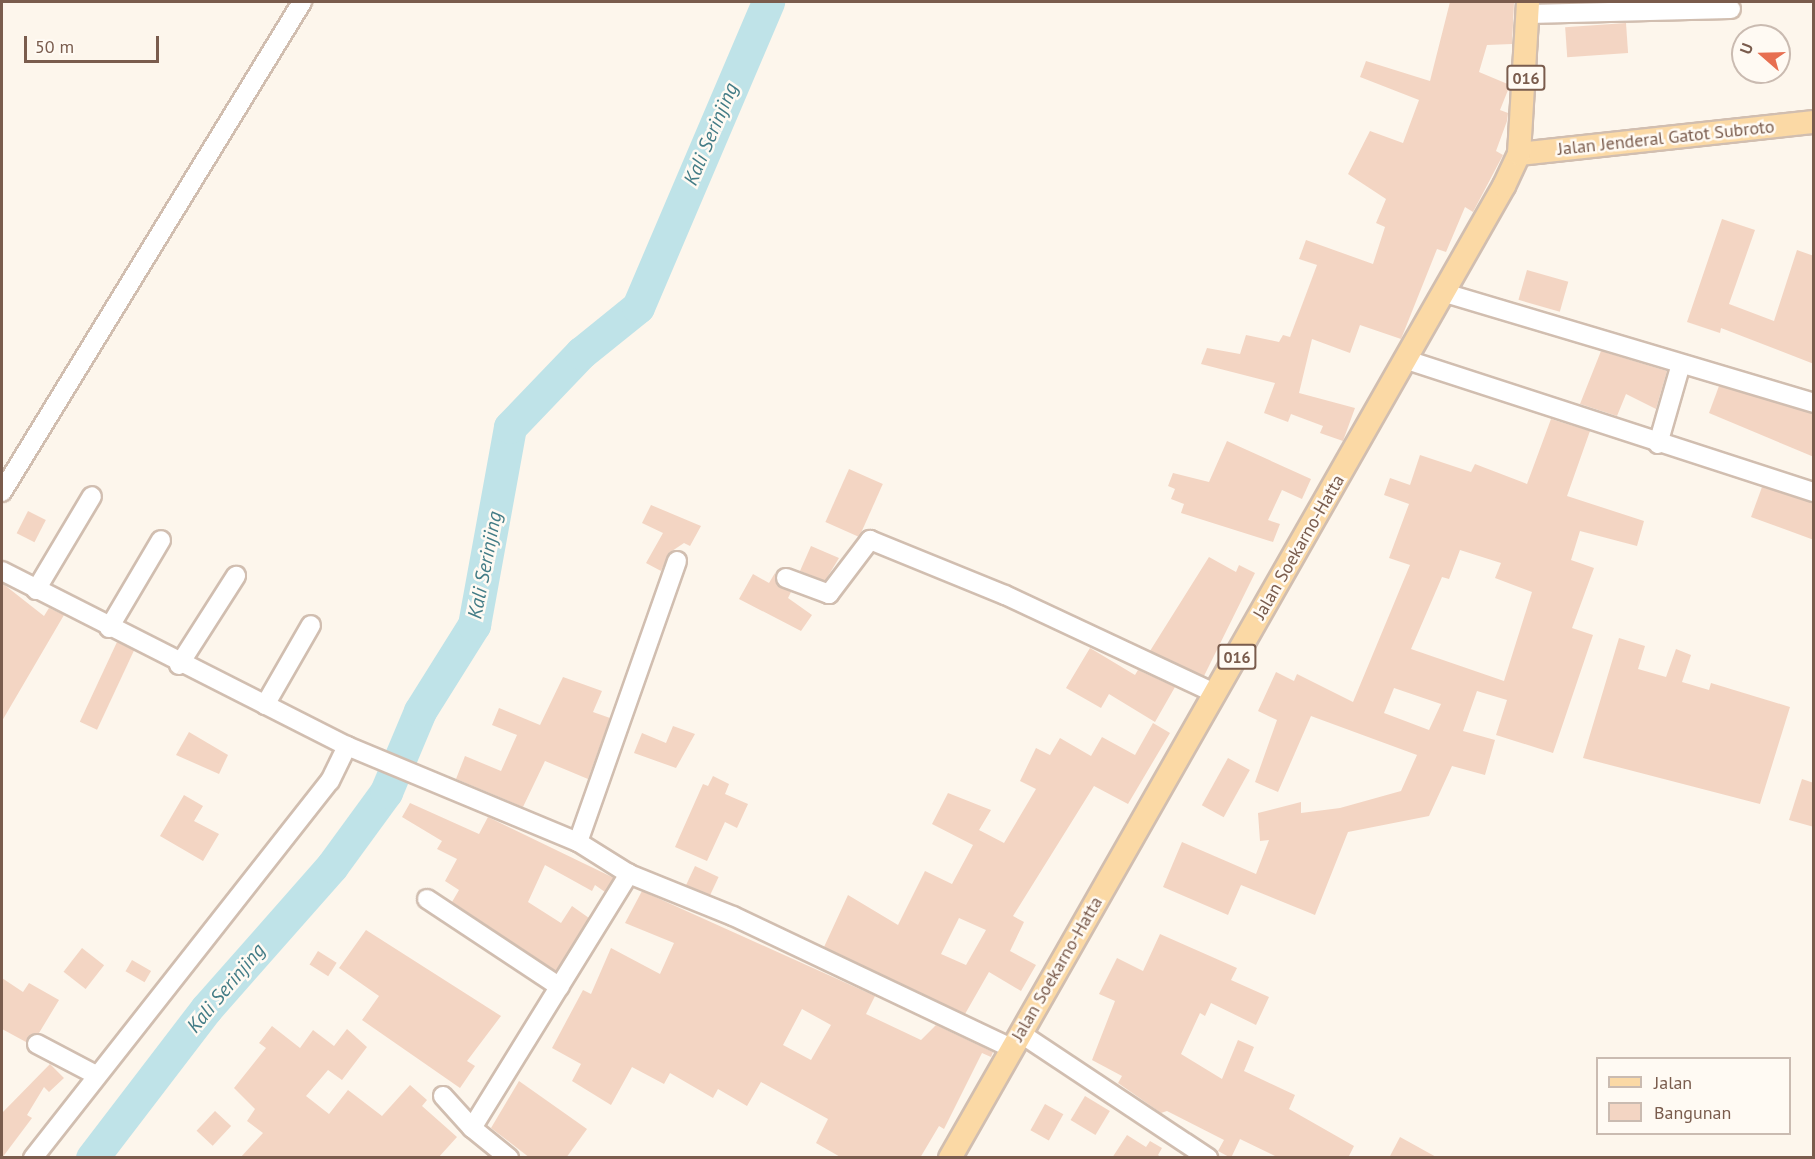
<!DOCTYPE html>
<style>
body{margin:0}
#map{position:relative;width:1815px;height:1159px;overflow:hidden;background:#fdf6ec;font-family:"PT Sans",sans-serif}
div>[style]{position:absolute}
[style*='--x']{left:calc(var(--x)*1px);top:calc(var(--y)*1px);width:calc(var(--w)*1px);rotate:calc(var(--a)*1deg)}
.river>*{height:33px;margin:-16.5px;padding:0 16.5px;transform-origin:16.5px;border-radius:16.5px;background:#bfe3e8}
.building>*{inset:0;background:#f3d5c3;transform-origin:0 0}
.roads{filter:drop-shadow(2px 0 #d1beb0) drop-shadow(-2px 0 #d1beb0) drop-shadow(0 2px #d1beb0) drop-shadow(0 -2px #d1beb0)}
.minor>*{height:18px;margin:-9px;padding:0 9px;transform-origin:9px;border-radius:9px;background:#fff}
.major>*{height:22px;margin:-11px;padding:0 11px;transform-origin:11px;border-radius:11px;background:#fbd9a5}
span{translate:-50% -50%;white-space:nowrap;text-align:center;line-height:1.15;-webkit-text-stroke:5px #fffaf3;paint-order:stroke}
.shield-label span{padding:2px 4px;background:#fffaf3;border:2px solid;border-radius:4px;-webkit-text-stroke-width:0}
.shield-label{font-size:16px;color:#7a5c4d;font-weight:700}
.street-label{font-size:18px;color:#7a5c4d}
.water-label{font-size:20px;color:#437c86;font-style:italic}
.frame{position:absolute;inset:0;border:3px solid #7a5c4d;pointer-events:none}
.legend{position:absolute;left:1596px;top:1057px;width:195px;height:78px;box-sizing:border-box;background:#fffaf3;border:2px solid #cabbb1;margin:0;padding:8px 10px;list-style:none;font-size:18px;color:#7a5c4d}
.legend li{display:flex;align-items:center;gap:12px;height:30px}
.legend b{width:30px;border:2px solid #cabbb1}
.north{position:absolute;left:1731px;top:24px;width:60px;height:60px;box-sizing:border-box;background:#fffaf3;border:2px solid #cabbb1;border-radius:50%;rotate:290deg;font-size:16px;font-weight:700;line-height:24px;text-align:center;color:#7a5c4d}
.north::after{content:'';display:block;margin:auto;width:21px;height:27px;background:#e76f51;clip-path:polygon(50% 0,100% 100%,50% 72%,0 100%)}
.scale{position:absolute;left:24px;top:36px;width:135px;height:27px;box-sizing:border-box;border:3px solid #7a5c4d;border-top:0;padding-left:8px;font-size:18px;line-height:21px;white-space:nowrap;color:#7a5c4d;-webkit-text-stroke:4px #fffaf3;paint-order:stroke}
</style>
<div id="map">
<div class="river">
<div style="--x:92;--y:1158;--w:188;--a:-52.6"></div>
<div style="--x:206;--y:1009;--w:191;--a:-48.6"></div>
<div style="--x:332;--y:866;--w:92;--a:-53.9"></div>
<div style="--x:386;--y:792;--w:88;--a:-67.2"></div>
<div style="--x:420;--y:711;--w:102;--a:-57.9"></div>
<div style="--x:474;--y:625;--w:201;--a:-79.7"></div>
<div style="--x:510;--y:427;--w:103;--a:-46.2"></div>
<div style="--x:581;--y:353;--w:73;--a:-38.9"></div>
<div style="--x:638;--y:307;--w:332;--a:-66.9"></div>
</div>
<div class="building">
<div style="clip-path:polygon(1450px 2px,1514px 3px,1512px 44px,1487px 45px,1479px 72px,1510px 85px,1500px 110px,1508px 113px,1507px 121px,1496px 151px,1503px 155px,1473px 212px,1465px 207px,1446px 252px,1437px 249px,1401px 339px,1360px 325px,1350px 353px,1312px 339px,1299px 393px,1355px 408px,1343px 441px,1320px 433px,1323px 426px,1291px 414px,1288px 422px,1264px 413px,1275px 383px,1201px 364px,1207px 348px,1240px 354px,1246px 335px,1279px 342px,1283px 335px,1290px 337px,1317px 265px,1299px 259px,1306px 240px,1373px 264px,1385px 227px,1376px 223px,1386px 199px,1348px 174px,1370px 131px,1403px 143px,1419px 100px,1360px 77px,1366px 61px,1430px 81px)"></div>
<div style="left:1626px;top:23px;width:30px;height:61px;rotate:86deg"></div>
<div style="clip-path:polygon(1722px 219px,1755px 230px,1729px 304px,1774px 321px,1797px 250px,1814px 256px,1814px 364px,1721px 328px,1720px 333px,1687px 322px)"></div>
<div style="left:1527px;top:270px;width:43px;height:31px;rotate:16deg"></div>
<div style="clip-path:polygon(1601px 351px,1667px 371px,1656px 409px,1626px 394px,1617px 416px,1580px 404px)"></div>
<div style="clip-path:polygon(1719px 386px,1814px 414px,1814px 457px,1709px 413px)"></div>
<div style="clip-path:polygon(evenodd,1551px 419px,1590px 431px,1567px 496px,1644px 521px,1637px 546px,1580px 531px,1571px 560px,1594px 568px,1572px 628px,1593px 635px,1553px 753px,1496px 735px,1507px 700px,1477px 691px,1463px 731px,1495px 740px,1485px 775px,1452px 766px,1429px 816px,1348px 832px,1315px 915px,1241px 885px,1228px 915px,1163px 887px,1182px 842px,1256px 874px,1269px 840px,1260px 841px,1258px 813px,1301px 802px,1301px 813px,1340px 808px,1401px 791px,1417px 755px,1311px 716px,1278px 792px,1255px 782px,1277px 720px,1258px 711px,1276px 672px,1294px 681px,1297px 674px,1353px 702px,1410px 565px,1389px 558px,1409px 504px,1384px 495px,1390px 478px,1410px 485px,1420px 455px,1471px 472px,1475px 464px,1527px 484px,1551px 419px,1460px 550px,1501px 563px,1495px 578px,1532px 592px,1504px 681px,1411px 649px,1442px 577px,1449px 579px,1460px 550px,1551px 419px,1394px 688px,1441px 704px,1429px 730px,1384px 713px,1394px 688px)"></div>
<div style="clip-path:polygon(1227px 441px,1311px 479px,1302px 499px,1282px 490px,1268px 520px,1280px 524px,1273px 542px,1181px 513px,1184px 504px,1171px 499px,1175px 489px,1168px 486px,1173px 473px,1209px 482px)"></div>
<div style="left:849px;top:469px;width:37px;height:58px;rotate:24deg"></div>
<div style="clip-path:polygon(1762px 487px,1814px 503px,1814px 540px,1751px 517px)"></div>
<div style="clip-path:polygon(651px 505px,701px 526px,690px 546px,684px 543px,669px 553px,661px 571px,646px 563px,663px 533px,642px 523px)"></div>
<div style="left:28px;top:511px;width:20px;height:25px;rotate:27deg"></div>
<div style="clip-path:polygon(811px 546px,839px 558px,825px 581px,800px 571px)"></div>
<div style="clip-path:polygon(1209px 557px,1236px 572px,1239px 565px,1255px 573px,1204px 676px,1150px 651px)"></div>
<div style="clip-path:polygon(775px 573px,777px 585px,791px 592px,788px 598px,812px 615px,801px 631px,739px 599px,753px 574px,769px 583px)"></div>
<div style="clip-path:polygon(2px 583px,44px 616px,49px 608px,64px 615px,2px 721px)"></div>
<div style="clip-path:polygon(1619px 638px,1645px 646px,1638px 669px,1666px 677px,1676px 649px,1691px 655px,1682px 682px,1709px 690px,1711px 683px,1790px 707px,1760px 804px,1583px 758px)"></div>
<div style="left:117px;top:642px;width:19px;height:88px;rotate:25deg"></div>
<div style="clip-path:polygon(1090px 648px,1135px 675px,1138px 670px,1175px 687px,1155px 722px,1109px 694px,1101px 708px,1066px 688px)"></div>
<div style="clip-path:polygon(563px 677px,602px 691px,593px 712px,610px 718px,588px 779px,545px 761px,523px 807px,456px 779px,465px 756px,501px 771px,517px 735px,492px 725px,499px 708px,540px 725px)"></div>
<div style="clip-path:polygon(evenodd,1153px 723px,1170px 733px,1128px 804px,1094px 786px,1013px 916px,1024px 922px,1010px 951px,1036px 965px,1021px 991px,989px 972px,965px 1014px,824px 947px,848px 895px,898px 925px,925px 871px,952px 884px,973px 845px,932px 824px,948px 793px,991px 810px,979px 830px,1004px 843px,1036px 789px,1020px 781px,1036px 748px,1050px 755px,1060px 738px,1091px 756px,1102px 737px,1135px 755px,1153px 723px,959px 918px,986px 930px,966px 965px,941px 954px,959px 918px)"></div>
<div style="clip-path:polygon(673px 726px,695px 734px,676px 768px,634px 753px,642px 733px,666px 743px)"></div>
<div style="clip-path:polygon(189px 732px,228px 755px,219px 774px,176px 755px)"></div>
<div style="left:1228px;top:758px;width:25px;height:54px;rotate:29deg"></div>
<div style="clip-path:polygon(713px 776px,729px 784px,725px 794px,748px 804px,737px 828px,725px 822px,707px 861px,675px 847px,703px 784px,708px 786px)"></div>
<div style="clip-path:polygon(1802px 779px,1814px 783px,1814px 827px,1789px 820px)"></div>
<div style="clip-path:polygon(184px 795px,203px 806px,194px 821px,219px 834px,203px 861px,160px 836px)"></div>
<div style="clip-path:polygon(410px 803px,479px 834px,488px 817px,614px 878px,605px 892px,595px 885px,592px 891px,545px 865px,528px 902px,561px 923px,572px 906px,589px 918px,556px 971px,452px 902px,459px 890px,445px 881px,457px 859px,437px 849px,442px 841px,402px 817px)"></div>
<div style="left:695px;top:866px;width:26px;height:21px;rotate:25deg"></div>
<div style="clip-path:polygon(evenodd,642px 891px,875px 996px,866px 1014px,921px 1040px,936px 1025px,993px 1052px,991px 1057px,982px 1053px,944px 1129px,939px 1126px,920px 1158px,842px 1158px,816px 1143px,828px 1119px,761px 1082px,747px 1106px,718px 1089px,713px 1098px,670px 1073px,664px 1084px,632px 1067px,611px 1105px,572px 1081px,581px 1064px,552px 1048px,583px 990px,591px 994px,611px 948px,660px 974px,674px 943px,625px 923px,642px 891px,802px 1009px,831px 1025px,811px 1060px,783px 1045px,802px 1009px)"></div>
<div style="clip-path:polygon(366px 930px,501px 1016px,467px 1061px,475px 1066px,460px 1088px,362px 1020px,379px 996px,339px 968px)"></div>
<div style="clip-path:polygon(1160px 934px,1237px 968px,1231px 980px,1269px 997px,1256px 1025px,1211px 1003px,1205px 1016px,1200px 1013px,1181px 1054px,1222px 1079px,1238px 1040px,1254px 1047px,1244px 1071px,1295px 1095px,1289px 1109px,1354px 1146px,1348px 1158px,1279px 1158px,1240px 1139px,1231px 1158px,1218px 1151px,1224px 1140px,1167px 1111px,1161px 1113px,1118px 1083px,1122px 1076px,1092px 1060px,1115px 1001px,1099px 994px,1117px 958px,1143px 971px)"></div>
<div style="left:82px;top:948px;width:28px;height:30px;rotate:38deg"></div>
<div style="left:318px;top:951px;width:22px;height:16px;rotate:32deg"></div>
<div style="left:132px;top:960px;width:22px;height:13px;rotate:30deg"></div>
<div style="clip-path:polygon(2px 978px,23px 992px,29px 983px,59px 1000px,39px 1033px,26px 1042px,2px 1029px)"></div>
<div style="clip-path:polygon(272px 1026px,300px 1048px,313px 1030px,334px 1046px,347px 1029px,367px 1047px,342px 1080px,328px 1070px,306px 1096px,329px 1114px,348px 1090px,382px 1116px,410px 1085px,427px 1100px,422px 1106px,457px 1137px,438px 1158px,240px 1158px,263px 1133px,247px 1121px,255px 1109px,234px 1088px,266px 1048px,259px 1043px)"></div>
<div style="clip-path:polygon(50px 1064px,64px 1078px,49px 1092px,44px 1087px,27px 1115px,32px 1118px,2px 1158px,2px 1113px)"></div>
<div style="clip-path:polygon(519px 1081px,587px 1129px,566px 1158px,530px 1158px,491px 1128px)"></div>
<div style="left:1085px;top:1096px;width:29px;height:28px;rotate:31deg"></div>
<div style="left:1045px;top:1104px;width:21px;height:30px;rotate:29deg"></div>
<div style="left:215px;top:1111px;width:22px;height:27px;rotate:43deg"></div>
<div style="clip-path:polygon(1127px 1135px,1146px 1147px,1150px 1141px,1162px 1148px,1158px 1155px,1162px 1158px,1112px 1158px)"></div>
<div style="clip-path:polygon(1400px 1137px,1438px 1158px,1389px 1158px)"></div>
</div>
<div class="roads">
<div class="minor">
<div style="--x:1528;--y:14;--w:203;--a:-1.4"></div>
<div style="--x:1445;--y:293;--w:385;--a:16.6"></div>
<div style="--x:1407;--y:360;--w:428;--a:18"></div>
<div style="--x:1658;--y:444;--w:83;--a:-74"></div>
<div style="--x:2;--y:492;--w:575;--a:-58.52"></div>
<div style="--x:677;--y:561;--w:298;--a:109.4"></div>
<div style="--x:578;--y:842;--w:60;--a:32.1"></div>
<div style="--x:629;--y:874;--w:112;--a:22"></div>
<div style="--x:733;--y:916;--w:308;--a:25.4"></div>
<div style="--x:2;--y:571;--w:387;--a:26.9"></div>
<div style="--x:347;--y:746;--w:250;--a:22.6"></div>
<div style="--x:786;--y:578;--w:46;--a:20.4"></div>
<div style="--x:829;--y:594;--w:68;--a:-52.8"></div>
<div style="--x:870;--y:540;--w:146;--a:22.2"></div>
<div style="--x:1005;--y:595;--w:233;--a:25.1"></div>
<div style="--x:36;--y:590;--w:109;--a:-59.2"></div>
<div style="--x:109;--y:628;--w:102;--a:-59.4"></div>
<div style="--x:179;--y:665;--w:106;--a:-57.4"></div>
<div style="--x:265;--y:705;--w:92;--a:-60.1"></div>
<div style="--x:427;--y:899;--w:159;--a:33.5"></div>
<div style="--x:1020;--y:1033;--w:226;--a:33.6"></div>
<div style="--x:37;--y:1044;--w:67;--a:27.7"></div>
<div style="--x:443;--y:1096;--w:43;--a:47.8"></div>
<div style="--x:33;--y:1158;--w:480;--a:-51.8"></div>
<div style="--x:330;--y:781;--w:39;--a:-64"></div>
<div style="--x:509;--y:1158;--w:48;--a:-141"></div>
<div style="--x:472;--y:1128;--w:299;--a:-58.3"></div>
</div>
<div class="major">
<div style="--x:1519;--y:154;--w:297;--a:-6.2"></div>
<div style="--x:950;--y:1158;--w:1119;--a:-60.32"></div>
<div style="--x:1504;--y:186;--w:35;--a:-65"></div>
<div style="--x:1519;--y:154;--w:152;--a:-86.6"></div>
</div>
</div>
<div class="shield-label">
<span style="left:1526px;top:78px">016</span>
<span style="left:1237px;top:657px">016</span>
</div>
<div class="street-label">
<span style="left:1666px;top:138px;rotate:-6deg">Jalan Jenderal Gatot Subroto</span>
<span style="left:1299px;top:547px;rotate:-60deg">Jalan Soekarno-Hatta</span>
<span style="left:1057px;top:969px;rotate:-60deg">Jalan Soekarno-Hatta</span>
</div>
<div class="water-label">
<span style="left:711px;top:134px;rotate:-67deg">Kali Serinjing</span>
<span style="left:485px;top:565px;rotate:-79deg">Kali Serinjing</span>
<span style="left:226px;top:988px;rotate:-50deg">Kali Serinjing</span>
</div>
<div class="frame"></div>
<ul class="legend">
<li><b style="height:8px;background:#fbd9a5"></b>Jalan</li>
<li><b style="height:16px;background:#f3d5c3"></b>Bangunan</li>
</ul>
<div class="north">U</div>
<div class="scale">50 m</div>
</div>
